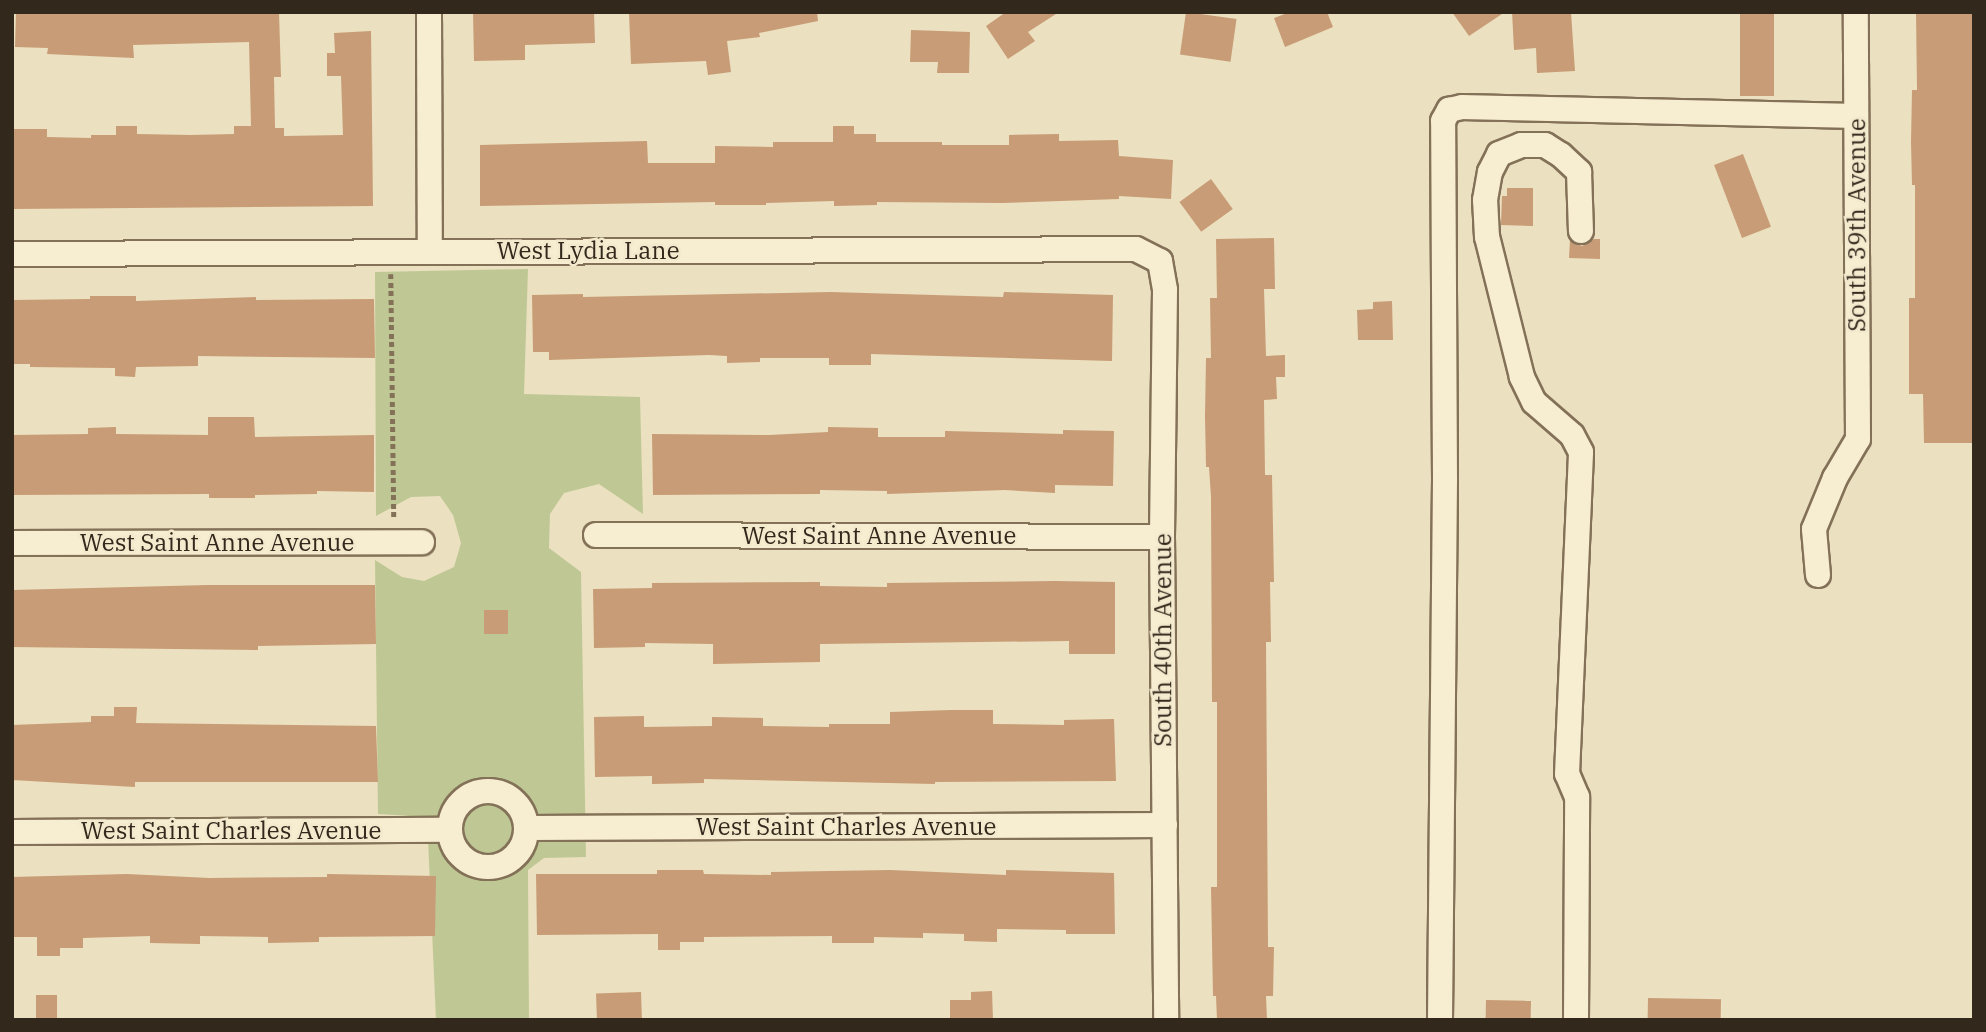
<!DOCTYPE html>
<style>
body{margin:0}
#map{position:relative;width:1986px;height:1032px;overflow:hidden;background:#ebe0bf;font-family:"IBM Plex Serif",serif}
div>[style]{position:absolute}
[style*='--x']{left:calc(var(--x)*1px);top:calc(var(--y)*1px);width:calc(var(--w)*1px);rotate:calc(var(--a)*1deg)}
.green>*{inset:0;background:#bfc894}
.building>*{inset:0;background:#c89c76;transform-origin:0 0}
.path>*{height:4.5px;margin-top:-2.25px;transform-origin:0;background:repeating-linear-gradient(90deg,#837158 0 5px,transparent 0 8.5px)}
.roads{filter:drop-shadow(2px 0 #837158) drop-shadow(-2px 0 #837158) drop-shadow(0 2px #837158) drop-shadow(0 -2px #837158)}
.minor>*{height:24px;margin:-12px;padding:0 12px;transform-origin:12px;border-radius:12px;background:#f7edd1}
.minor>.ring{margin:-12px;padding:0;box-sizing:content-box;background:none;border:24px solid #f7edd1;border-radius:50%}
span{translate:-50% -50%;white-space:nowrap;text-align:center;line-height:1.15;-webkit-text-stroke:5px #f3eace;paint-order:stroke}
.street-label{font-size:24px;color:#33281c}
.frame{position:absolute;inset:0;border:14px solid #33281c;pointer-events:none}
</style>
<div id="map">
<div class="green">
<div style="clip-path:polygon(528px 269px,524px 394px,640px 397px,643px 514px,599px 484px,564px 493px,550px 514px,549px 548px,581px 572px,586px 857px,544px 858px,528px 870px,529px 1020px,436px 1020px,427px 817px,378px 814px,375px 560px,402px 577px,424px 581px,454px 567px,461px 543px,453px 515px,440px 496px,411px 497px,376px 516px,375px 272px)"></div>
</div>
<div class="building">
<div style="clip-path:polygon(16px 12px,279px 12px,281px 77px,274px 77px,275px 128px,284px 128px,284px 136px,343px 135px,341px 76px,327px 76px,327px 53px,335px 53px,334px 33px,371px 31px,373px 206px,12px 209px,12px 129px,47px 129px,47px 137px,91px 138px,91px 135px,116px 135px,116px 126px,137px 126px,137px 134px,190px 135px,234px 134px,234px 126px,251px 126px,249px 42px,133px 45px,134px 58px,47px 54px,48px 48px,15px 47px)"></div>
<div style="clip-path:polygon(473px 12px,594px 12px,595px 43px,525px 45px,525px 60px,474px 61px)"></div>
<div style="clip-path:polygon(629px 12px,817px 12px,818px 21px,759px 33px,760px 37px,727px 41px,731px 72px,708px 75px,706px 61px,631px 64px)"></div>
<div style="clip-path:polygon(1006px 12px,1059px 12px,1028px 32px,1035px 41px,1008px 59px,986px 26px)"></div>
<div style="left:1186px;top:12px;width:51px;height:43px;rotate:8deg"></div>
<div style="clip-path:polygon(1290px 12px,1327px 12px,1333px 27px,1285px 47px,1274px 18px)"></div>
<div style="clip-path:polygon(1452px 12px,1505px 12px,1469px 36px)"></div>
<div style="clip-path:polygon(1512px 12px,1571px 12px,1575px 71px,1537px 73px,1536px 48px,1514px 50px)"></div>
<div style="left:1740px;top:12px;width:34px;height:84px"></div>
<div style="clip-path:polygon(1916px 12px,1974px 12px,1974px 443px,1924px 443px,1923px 394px,1909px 394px,1909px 298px,1915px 298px,1915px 185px,1912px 185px,1911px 142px,1912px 90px,1917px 90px)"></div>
<div style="clip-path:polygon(911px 30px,970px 32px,969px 73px,937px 73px,938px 62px,910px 62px)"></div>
<div style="clip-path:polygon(833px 126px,854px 126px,854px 134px,876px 134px,876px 142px,942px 142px,942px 145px,1009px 145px,1009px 135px,1059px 134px,1059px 141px,1118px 140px,1119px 156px,1173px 160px,1171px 199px,1119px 196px,1119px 199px,1002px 203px,877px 202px,877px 205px,834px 206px,834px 201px,766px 203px,766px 205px,715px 205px,715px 202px,480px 206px,480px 145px,647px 141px,648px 163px,715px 163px,715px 146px,773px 147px,773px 142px,833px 142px)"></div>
<div style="left:1743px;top:154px;width:78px;height:31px;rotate:69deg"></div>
<div style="left:1211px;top:179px;width:37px;height:39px;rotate:54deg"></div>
<div style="clip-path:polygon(1507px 188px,1533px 188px,1533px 226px,1501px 225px,1502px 196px,1507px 196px)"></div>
<div style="clip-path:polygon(1274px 238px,1275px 289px,1264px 289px,1266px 356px,1285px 355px,1285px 377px,1276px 377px,1277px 399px,1264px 400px,1265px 475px,1272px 475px,1274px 582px,1270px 582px,1271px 642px,1266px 642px,1268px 947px,1274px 947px,1273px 996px,1266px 996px,1267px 1020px,1217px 1020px,1216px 996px,1213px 996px,1211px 887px,1217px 887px,1217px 702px,1212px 702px,1211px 497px,1209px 467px,1206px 467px,1205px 416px,1206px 358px,1211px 358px,1210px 298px,1217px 298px,1216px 239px)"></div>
<div style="clip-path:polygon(1594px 239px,1600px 239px,1600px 259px,1569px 258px,1570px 240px,1582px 246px)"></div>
<div style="clip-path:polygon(830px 292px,1003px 297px,1004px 292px,1113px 295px,1112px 361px,871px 354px,871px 365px,829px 365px,829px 358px,760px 358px,760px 362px,727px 363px,727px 356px,709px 355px,549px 360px,549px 352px,533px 352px,532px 295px,583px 294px,583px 297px)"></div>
<div style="clip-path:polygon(90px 296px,136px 296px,136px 301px,256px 297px,256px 300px,374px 299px,375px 358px,198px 356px,198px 366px,136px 367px,135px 377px,115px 376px,115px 368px,30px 367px,30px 364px,12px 364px,12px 300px,90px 299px)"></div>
<div style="clip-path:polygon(1392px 301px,1393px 340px,1358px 340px,1357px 310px,1373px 309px,1373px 302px)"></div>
<div style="clip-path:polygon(208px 417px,254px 417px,255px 437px,374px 435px,374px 492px,317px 491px,317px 494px,255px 495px,255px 498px,209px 498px,209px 494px,12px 495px,12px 435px,88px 434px,88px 428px,116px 427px,116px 434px,208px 435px)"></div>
<div style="clip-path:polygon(828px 427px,878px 428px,878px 437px,945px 437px,945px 431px,1063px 434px,1063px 430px,1114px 431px,1113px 486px,1055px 485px,1055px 493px,1005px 490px,887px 494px,887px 491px,820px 490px,820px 494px,653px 495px,652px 434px,769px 435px,828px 432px)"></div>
<div style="clip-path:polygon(1055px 581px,1115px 582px,1115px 654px,1069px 654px,1069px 641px,820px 644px,820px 662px,713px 664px,713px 644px,645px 643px,645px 647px,594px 648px,593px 589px,652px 588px,652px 583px,820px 582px,820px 586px,887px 587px,887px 583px)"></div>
<div style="clip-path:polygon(208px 585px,375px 585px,376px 644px,258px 646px,258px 650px,12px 647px,12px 590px)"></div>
<div style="left:484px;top:610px;width:24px;height:24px"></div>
<div style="clip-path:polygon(114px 707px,137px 707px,136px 723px,376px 726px,378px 782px,135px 782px,135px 787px,12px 780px,12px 725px,91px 722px,91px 716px,114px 716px)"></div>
<div style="clip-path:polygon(951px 710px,993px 710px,993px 724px,1064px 725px,1064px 720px,1114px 719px,1116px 781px,935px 782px,935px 784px,704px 779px,704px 783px,652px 784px,652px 776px,595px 777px,594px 717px,644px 716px,644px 727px,712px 726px,712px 717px,763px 718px,763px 726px,829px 727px,829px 724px,890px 724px,890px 712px)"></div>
<div style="clip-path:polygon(657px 870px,703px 870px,704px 874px,771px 875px,771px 872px,890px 870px,1006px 875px,1006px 870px,1114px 873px,1115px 934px,1066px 934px,1066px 930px,997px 929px,997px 942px,964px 941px,964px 934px,923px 933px,923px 938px,874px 937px,874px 943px,832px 943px,832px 936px,704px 937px,704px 942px,680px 942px,680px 950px,658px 950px,658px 934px,537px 935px,536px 874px,657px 874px)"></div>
<div style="clip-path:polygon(127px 874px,209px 878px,327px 877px,327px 874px,436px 876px,435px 936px,319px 937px,319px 942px,268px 943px,268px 937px,200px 936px,200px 944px,150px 943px,150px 936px,83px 938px,83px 948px,60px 948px,60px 956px,37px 956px,37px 937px,12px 937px,12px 877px)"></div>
<div style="clip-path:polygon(992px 991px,993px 1020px,950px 1020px,950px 1000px,971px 1000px,971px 992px)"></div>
<div style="left:641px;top:992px;width:28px;height:45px;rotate:88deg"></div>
<div style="left:36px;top:995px;width:21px;height:25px"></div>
<div style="left:1648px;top:998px;width:73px;height:22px;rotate:1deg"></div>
<div style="left:1486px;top:1000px;width:45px;height:20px;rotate:1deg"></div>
</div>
<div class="path">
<div style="--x:391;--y:274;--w:246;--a:89.3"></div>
</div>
<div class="roads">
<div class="minor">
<div style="--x:429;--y:12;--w:239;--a:89.8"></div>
<div style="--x:12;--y:254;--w:1124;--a:-0.25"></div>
<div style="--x:1136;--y:249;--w:27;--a:27"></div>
<div style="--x:1160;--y:261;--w:29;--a:80"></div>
<div style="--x:1165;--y:290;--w:247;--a:90.7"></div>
<div style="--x:1162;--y:537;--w:483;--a:89.5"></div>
<div style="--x:596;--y:535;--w:566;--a:0.2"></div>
<div style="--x:12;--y:543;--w:410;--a:-0.1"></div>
<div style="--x:1818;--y:575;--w:46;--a:-95"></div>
<div style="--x:1814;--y:529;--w:55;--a:-67.6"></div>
<div style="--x:1835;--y:478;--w:45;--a:-59.5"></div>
<div style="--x:1858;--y:439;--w:427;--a:-90.3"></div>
<div class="ring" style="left:450px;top:791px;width:52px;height:52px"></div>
<div style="--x:527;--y:828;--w:638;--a:-0.27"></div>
<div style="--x:12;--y:832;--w:437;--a:-0.3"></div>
<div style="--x:1440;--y:1020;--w:541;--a:-89.47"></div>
<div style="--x:1445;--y:479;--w:358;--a:-90.3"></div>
<div style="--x:1443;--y:121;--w:13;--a:-61"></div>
<div style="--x:1449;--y:110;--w:13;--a:-13"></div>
<div style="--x:1462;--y:107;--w:394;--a:1.3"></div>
<div style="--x:1576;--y:1020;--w:223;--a:-89.7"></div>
<div style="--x:1577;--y:797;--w:25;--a:-113"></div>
<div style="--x:1567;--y:774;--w:322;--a:-87.5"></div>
<div style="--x:1581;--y:452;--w:19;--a:-118"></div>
<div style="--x:1572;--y:435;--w:50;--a:-139"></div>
<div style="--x:1534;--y:402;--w:28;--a:-116"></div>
<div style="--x:1522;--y:377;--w:144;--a:-104"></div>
<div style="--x:1487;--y:237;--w:37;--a:-93"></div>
<div style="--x:1485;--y:200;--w:28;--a:-80"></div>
<div style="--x:1490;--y:172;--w:20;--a:-63"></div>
<div style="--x:1499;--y:154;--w:24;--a:-22"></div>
<div style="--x:1521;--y:145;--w:24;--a:0"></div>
<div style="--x:1545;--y:145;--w:19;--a:32"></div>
<div style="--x:1561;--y:155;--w:25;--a:43"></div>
<div style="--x:1579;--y:172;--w:59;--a:88.1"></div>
</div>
</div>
<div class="street-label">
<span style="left:1857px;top:225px;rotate:-90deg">South 39th Avenue</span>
<span style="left:588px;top:251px">West Lydia Lane</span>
<span style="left:879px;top:536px">West Saint Anne Avenue</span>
<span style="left:217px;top:543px">West Saint Anne Avenue</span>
<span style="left:1163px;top:640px;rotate:-90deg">South 40th Avenue</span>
<span style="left:846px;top:827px">West Saint Charles Avenue</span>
<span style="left:231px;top:831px">West Saint Charles Avenue</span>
</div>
<div class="frame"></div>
</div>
